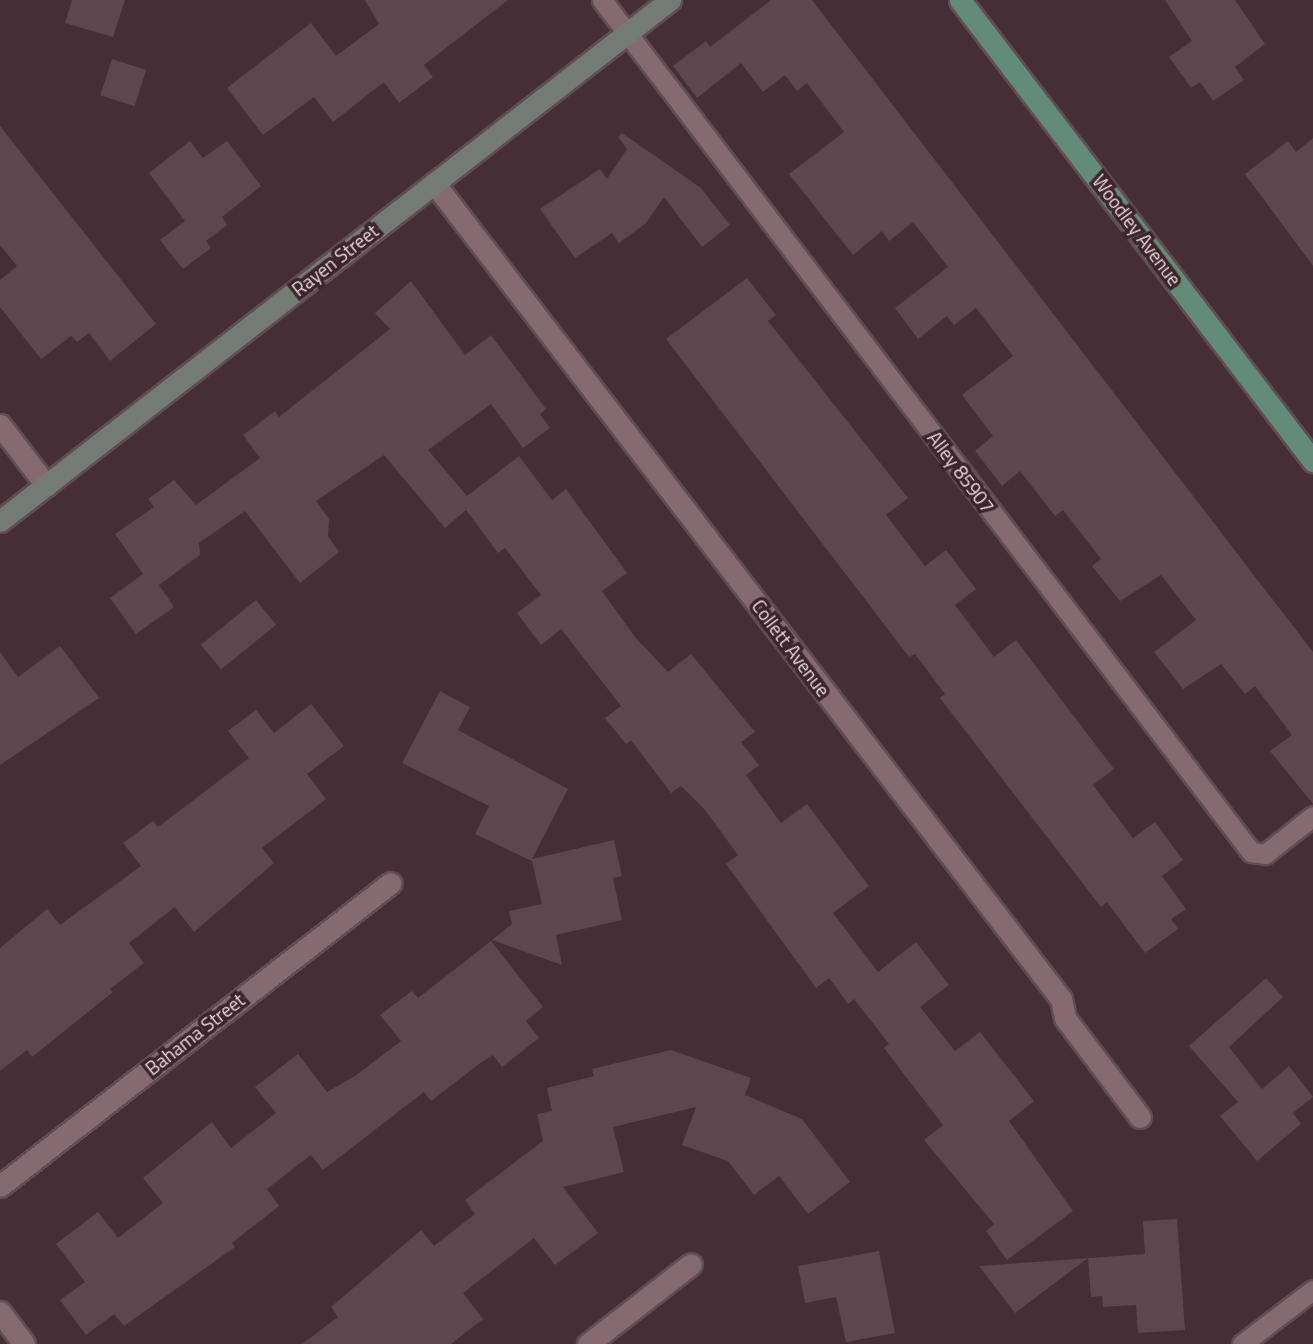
<!DOCTYPE html>
<style>
body{margin:0}
#map{position:relative;width:1313px;height:1344px;overflow:hidden;background:#462e36;font-family:"Titillium Web",sans-serif}
div>[style]{position:absolute}
[style*='--x']{left:calc(var(--x)*1px);top:calc(var(--y)*1px);width:calc(var(--w)*1px);rotate:calc(var(--a)*1deg)}
.building>*{inset:0;background:#5f454d;transform-origin:0 0}
.roads{filter:drop-shadow(2px 0 #614d53) drop-shadow(-2px 0 #614d53) drop-shadow(0 2px #614d53) drop-shadow(0 -2px #614d53)}
.lane>*{height:19px;margin:-9.5px;padding:0 9.5px;transform-origin:9.5px;border-radius:9.5px;background:#866a72}
.street>*{height:21px;margin:-10.5px;padding:0 10.5px;transform-origin:10.5px;border-radius:10.5px;background:#866a72}
.secondary>*{height:21px;margin:-10.5px;padding:0 10.5px;transform-origin:10.5px;border-radius:10.5px;background:#747b75}
.primary>*{height:21px;margin:-10.5px;padding:0 10.5px;transform-origin:10.5px;border-radius:10.5px;background:#628c79}
span{translate:-50% -50%;white-space:nowrap;text-align:center;line-height:1.15;-webkit-text-stroke:7px #3c242c;paint-order:stroke}
.street-label{font-size:19px;color:#eadadf}
</style>
<div id="map">
<div class="building">
<div style="clip-path:polygon(72px 0,125px 0,113px 37px,65px 23px)"></div>
<div style="clip-path:polygon(365px 0,508px 0,424px 65px,433px 77px,399px 103px,384px 82px,333px 122px,314px 97px,263px 135px,227px 88px,311px 23px,336px 56px,379px 24px)"></div>
<div style="clip-path:polygon(771px 0,812px 0,1313px 652px,1313px 804px,1270px 751px,1292px 735px,1255px 686px,1245px 694px,1221px 664px,1183px 689px,1154px 652px,1196px 620px,1161px 575px,1120px 601px,1092px 566px,1101px 559px,1063px 510px,1055px 516px,1020px 471px,1002px 486px,975px 451px,993px 436px,962px 395px,1013px 356px,976px 308px,954px 325px,947px 316px,918px 339px,895px 308px,948px 267px,913px 222px,889px 241px,882px 231px,853px 255px,789px 174px,844px 132px,807px 83px,797px 91px,785px 75px,763px 92px,741px 63px,697px 98px,673px 66px,706px 41px,710px 47px)"></div>
<div style="clip-path:polygon(1165px 0,1235px 0,1265px 44px,1235px 67px,1244px 80px,1213px 101px,1200px 82px,1191px 88px,1169px 57px,1192px 41px)"></div>
<div style="left:112px;top:59px;width:36px;height:38px;rotate:18deg"></div>
<div style="clip-path:polygon(0 126px,156px 324px,110px 361px,89px 333px,77px 342px,71px 336px,41px 359px,0 307px,0 280px,17px 266px,0 245px)"></div>
<div style="clip-path:polygon(622px 133px,701px 188px,730px 225px,702px 247px,664px 197px,646px 223px,619px 243px,612px 233px,575px 258px,540px 209px,600px 169px,607px 179px,627px 149px,618px 137px)"></div>
<div style="clip-path:polygon(1313px 138px,1313px 266px,1245px 174px,1288px 141px,1296px 152px)"></div>
<div style="clip-path:polygon(190px 141px,203px 158px,227px 141px,261px 186px,222px 217px,227px 225px,206px 241px,211px 248px,183px 269px,160px 240px,185px 221px,149px 173px)"></div>
<div style="clip-path:polygon(747px 278px,776px 315px,768px 321px,908px 498px,886px 515px,925px 566px,946px 550px,976px 589px,955px 605px,994px 657px,1016px 640px,1114px 769px,1093px 785px,1133px 838px,1155px 822px,1183px 860px,1162px 876px,1186px 909px,1171px 919px,1178px 929px,1145px 953px,1107px 902px,1101px 907px,940px 698px,945px 694px,915px 654px,909px 657px,666px 339px)"></div>
<div style="clip-path:polygon(411px 281px,465px 355px,491px 335px,546px 409px,540px 414px,550px 428px,523px 448px,491px 404px,428px 450px,467px 496px,519px 456px,552px 500px,566px 489px,627px 573px,602px 591px,635px 637px,668px 672px,691px 654px,755px 732px,741px 742px,759px 765px,746px 775px,781px 823px,807px 804px,869px 886px,833px 913px,878px 972px,916px 942px,949px 985px,920px 1007px,955px 1051px,980px 1032px,1034px 1101px,1009px 1121px,1073px 1211px,1007px 1260px,986px 1231px,994px 1224px,924px 1140px,943px 1125px,884px 1048px,889px 1044px,854px 999px,848px 1004px,829px 978px,816px 988px,726px 864px,738px 855px,705px 810px,681px 786px,671px 793px,631px 740px,626px 744px,605px 718px,621px 706px,561px 629px,541px 645px,517px 613px,541px 595px,505px 548px,498px 553px,466px 510px,445px 528px,384px 455px,316px 501px,329px 519px,328px 536px,339px 552px,300px 583px,245px 511px,199px 543px,200px 555px,159px 585px,174px 607px,136px 634px,110px 598px,143px 574px,115px 534px,154px 507px,148px 499px,174px 480px,196px 505px,260px 458px,243px 435px,275px 411px,279px 417px,390px 329px,375px 313px)"></div>
<div style="left:256px;top:600px;width:32px;height:71px;rotate:51deg"></div>
<div style="clip-path:polygon(60px 646px,99px 698px,0 765px,0 652px,18px 677px)"></div>
<div style="clip-path:polygon(440px 691px,470px 707px,458px 730px,568px 789px,532px 859px,614px 840px,622px 876px,613px 878px,622px 920px,556px 935px,562px 965px,492px 940px,512px 924px,509px 911px,542px 904px,532px 861px,475px 834px,489px 806px,402px 763px)"></div>
<div style="clip-path:polygon(311px 704px,344px 746px,307px 774px,326px 799px,262px 848px,274px 863px,194px 932px,175px 907px,129px 943px,144px 963px,110px 989px,113px 992px,32px 1057px,27px 1050px,0 1071px,0 948px,47px 909px,60px 925px,141px 866px,123px 843px,153px 821px,158px 827px,249px 758px,228px 731px,256px 710px,274px 733px)"></div>
<div style="clip-path:polygon(491px 941px,543px 1007px,526px 1021px,539px 1038px,502px 1067px,493px 1055px,479px 1064px,431px 1101px,424px 1092px,323px 1170px,311px 1155px,267px 1189px,279px 1206px,232px 1243px,235px 1247px,124px 1326px,114px 1314px,86px 1335px,60px 1300px,85px 1282px,56px 1244px,98px 1212px,118px 1238px,163px 1203px,143px 1178px,212px 1122px,231px 1148px,276px 1113px,255px 1087px,298px 1054px,327px 1092px,355px 1076px,401px 1041px,380px 1015px,412px 991px,418px 998px)"></div>
<div style="clip-path:polygon(1266px 978px,1283px 997px,1229px 1047px,1262px 1089px,1289px 1066px,1313px 1097px,1293px 1113px,1301px 1124px,1257px 1161px,1220px 1116px,1238px 1102px,1189px 1046px)"></div>
<div style="clip-path:polygon(671px 1050px,751px 1078px,745px 1095px,802px 1119px,850px 1182px,808px 1214px,779px 1176px,754px 1195px,728px 1161px,682px 1145px,696px 1107px,613px 1127px,624px 1172px,563px 1187px,598px 1233px,555px 1265px,534px 1238px,463px 1293px,483px 1319px,451px 1344px,302px 1344px,338px 1317px,331px 1307px,421px 1230px,434px 1246px,475px 1214px,465px 1200px,543px 1141px,537px 1114px,552px 1111px,547px 1088px,594px 1076px,592px 1069px)"></div>
<div style="clip-path:polygon(1177px 1219px,1185px 1330px,1138px 1333px,1136px 1305px,1103px 1307px,1102px 1296px,1091px 1297px,1088px 1258px,1015px 1313px,979px 1266px,1145px 1254px,1143px 1221px)"></div>
<div style="clip-path:polygon(879px 1251px,895px 1333px,846px 1342px,836px 1297px,805px 1303px,798px 1266px)"></div>
</div>
<div class="roads">
<div class="lane">
<div style="--x:602;--y:0;--w:1071;--a:52.7"></div>
<div style="--x:1251;--y:852;--w:14;--a:8"></div>
<div style="--x:1265;--y:854;--w:61;--a:-38.4"></div>
<div style="--x:1242;--y:1344;--w:89;--a:-37.3"></div>
</div>
<div class="street">
<div style="--x:434;--y:183;--w:1029;--a:52.46"></div>
<div style="--x:1061;--y:999;--w:19;--a:78"></div>
<div style="--x:1065;--y:1018;--w:124;--a:52.9"></div>
<div style="--x:0;--y:425;--w:76;--a:52.5"></div>
<div style="--x:0;--y:1186;--w:494;--a:-37.8"></div>
<div style="--x:0;--y:1312;--w:40;--a:53"></div>
<div style="--x:588;--y:1344;--w:130;--a:-37.8"></div>
</div>
<div class="secondary">
<div style="--x:0;--y:521;--w:849;--a:-37.87"></div>
</div>
<div class="primary">
<div style="--x:960;--y:0;--w:581;--a:52.56"></div>
</div>
</div>
<div class="street-label">
<span style="left:1137px;top:230px;rotate:53deg">Woodley Avenue</span>
<span style="left:335px;top:260px;rotate:-38deg">Rayen Street</span>
<span style="left:961px;top:472px;rotate:53deg">Alley 85907</span>
<span style="left:791px;top:648px;rotate:53deg">Collett Avenue</span>
<span style="left:195px;top:1034px;rotate:-38deg">Bahama Street</span>
</div>
</div>
